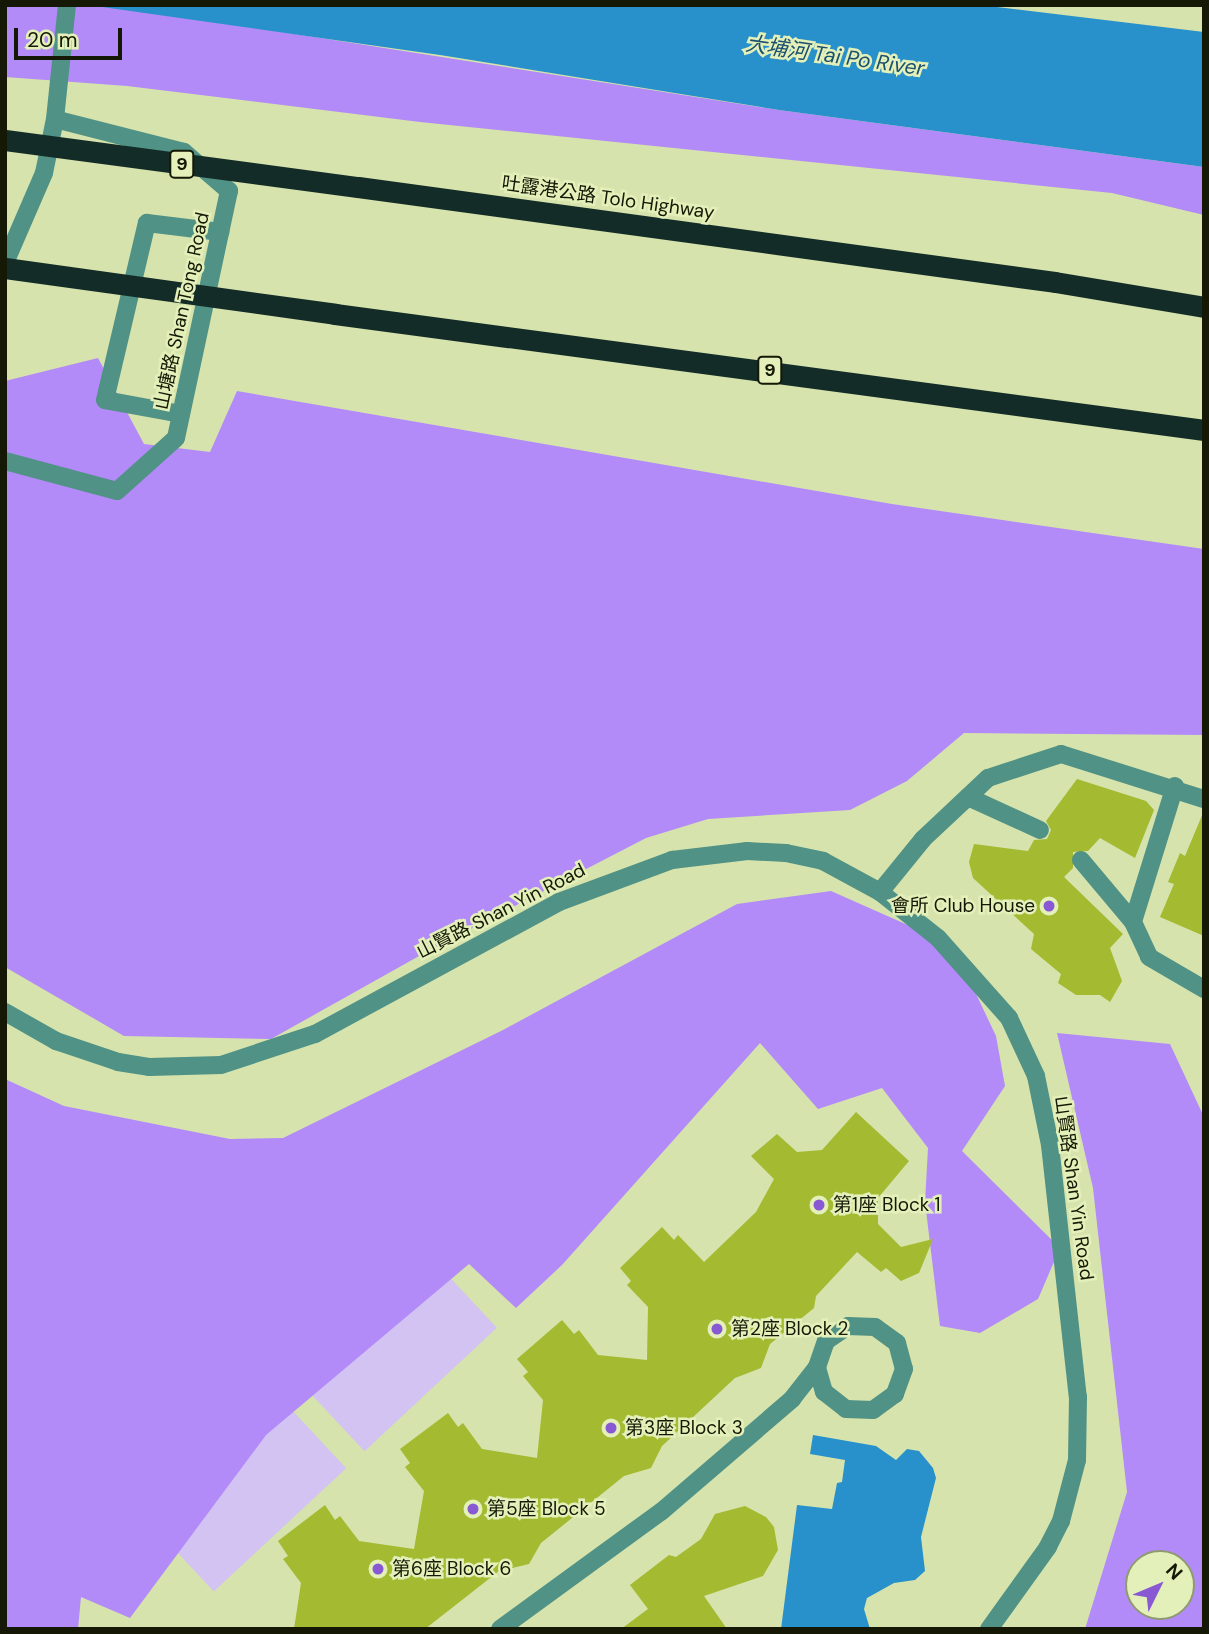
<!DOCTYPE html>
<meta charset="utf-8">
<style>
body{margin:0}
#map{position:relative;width:1209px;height:1634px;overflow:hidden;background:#d6e3ad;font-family:"DM Sans","Noto Sans TC",sans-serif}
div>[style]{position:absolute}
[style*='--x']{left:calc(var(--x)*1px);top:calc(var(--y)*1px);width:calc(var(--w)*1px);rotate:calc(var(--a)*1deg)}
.green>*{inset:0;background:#d2c3f3;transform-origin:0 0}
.forest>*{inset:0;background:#b28bf8}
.water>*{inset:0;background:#2891cb}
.building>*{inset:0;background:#a3ba31}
.service>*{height:18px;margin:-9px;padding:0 9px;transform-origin:9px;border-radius:9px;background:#509285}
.minor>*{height:18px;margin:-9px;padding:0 9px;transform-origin:9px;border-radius:9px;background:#509285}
.motorway>*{height:21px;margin:-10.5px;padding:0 10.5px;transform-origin:10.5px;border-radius:10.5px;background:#142c27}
.motorway-bridge>*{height:21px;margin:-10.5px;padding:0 10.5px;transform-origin:10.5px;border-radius:10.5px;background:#142c27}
.dots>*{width:19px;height:19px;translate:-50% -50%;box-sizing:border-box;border:4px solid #e3f0b9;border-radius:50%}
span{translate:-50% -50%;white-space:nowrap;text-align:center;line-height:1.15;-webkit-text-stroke:5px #e3f0b9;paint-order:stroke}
.shield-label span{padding:2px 5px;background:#e3f0b9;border:2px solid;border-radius:5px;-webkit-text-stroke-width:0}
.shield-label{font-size:18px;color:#141805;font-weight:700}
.street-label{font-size:19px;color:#141805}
.poi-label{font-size:19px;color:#141805}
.right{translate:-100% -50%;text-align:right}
.left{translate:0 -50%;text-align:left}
.water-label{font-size:21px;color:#1b4f6e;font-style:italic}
.frame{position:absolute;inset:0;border:7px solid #141805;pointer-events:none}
.north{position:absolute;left:1125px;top:1550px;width:70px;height:70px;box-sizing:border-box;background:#e3f0b9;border:2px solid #909a71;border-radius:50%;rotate:47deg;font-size:19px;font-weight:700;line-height:28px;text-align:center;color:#141805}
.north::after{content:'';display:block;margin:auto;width:24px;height:32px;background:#8859d2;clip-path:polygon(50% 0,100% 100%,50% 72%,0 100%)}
.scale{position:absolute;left:14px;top:28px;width:108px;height:32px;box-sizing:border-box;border:4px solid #141805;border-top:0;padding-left:9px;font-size:21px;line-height:24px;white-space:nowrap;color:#141805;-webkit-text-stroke:5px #e3f0b9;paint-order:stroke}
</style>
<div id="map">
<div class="green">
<div style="left:428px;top:1254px;width:101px;height:181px;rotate:47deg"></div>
<div style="left:278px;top:1395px;width:100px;height:181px;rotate:47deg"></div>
</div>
<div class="forest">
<div style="clip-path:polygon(5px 5px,88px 5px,161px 13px,779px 110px,1204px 167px,1204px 215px,1112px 193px,420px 122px,127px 86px,5px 77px)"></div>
<div style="clip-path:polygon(98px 358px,144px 444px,210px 452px,237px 391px,892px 504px,1204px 549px,1204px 735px,964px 733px,907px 781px,850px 810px,708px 819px,646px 838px,428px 951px,271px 1039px,124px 1036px,5px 967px,5px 381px)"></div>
<div style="clip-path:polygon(831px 891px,919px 930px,968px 977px,996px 1036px,1005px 1086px,962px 1151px,1060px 1248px,1038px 1299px,980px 1333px,940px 1326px,925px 1202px,928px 1148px,882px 1088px,818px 1109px,760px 1043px,562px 1265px,516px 1308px,469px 1264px,266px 1435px,130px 1618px,81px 1597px,78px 1629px,5px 1629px,5px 1079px,64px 1106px,230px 1139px,283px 1138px,503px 1030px,737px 904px)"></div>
<div style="clip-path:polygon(evenodd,1057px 1033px,1170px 1044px,1204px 1117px,1204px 1629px,1085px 1629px,1127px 1492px,1093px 1188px,1057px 1033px,1181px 1564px,1181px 1606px,1139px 1606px,1139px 1564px,1181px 1564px)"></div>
</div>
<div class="water">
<div style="clip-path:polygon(88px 5px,980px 5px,1204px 32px,1204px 167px,779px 110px,440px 55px)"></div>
<div style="clip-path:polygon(813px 1435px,876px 1446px,896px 1460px,907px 1449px,919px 1451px,933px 1468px,936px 1478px,921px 1537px,925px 1571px,915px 1580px,894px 1583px,867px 1598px,864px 1609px,870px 1629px,781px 1629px,797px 1505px,832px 1509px,837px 1483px,842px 1482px,845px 1460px,810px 1454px)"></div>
</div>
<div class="building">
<div style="clip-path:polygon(1077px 779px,1146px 801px,1154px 810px,1135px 858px,1100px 838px,1088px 851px,1073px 852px,1073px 868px,1064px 877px,1123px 934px,1110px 948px,1122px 981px,1110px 1002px,1100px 995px,1076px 995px,1058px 983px,1061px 974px,1031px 949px,1034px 934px,973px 878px,969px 862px,974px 844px,1028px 851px,1034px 840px,1047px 839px,1051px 830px,1046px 821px)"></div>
<div style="clip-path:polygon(1203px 813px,1204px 813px,1204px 936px,1160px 917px,1174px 884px,1168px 882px,1180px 853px,1185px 856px)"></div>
<div style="clip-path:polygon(856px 1112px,909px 1161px,878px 1198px,878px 1224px,901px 1247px,933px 1239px,919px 1273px,901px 1281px,886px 1268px,881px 1272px,857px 1252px,816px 1296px,814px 1308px,770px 1344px,761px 1368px,735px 1378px,662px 1446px,651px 1468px,624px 1476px,541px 1543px,529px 1564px,499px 1571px,425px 1629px,294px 1629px,301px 1583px,283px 1559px,288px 1556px,278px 1541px,325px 1505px,335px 1520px,340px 1516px,359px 1541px,414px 1549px,424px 1491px,405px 1467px,410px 1463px,400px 1449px,448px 1413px,458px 1427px,463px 1423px,482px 1449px,537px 1458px,543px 1400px,523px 1376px,528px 1372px,517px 1359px,562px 1320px,574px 1334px,579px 1330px,598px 1355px,647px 1360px,648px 1307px,627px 1285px,631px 1281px,620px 1268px,662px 1227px,674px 1240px,678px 1235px,704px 1262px,756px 1212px,774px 1179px,751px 1156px,777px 1134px,797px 1152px,822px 1150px)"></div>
<div style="clip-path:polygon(745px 1506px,766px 1517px,774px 1527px,778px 1550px,763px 1576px,704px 1596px,727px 1629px,621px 1629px,648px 1609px,630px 1585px,669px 1555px,676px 1557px,701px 1539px,715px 1514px)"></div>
</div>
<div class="service">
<div style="--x:181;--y:414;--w:77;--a:-169.6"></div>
<div style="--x:105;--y:400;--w:182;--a:-76.7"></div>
<div style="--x:147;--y:223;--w:74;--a:7"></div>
<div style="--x:1175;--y:786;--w:142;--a:107.2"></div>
<div style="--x:1133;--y:922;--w:38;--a:65"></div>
<div style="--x:1149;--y:957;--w:64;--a:30.2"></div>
<div style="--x:968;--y:797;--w:79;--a:24.6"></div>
<div style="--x:1081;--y:860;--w:81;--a:50"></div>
<div style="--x:880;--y:892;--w:68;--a:-50.9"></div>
<div style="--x:923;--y:839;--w:89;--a:-43.2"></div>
<div style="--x:988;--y:778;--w:77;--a:-18.2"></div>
<div style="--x:1061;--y:754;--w:150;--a:17.5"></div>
<div style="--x:500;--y:1629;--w:200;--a:-36.1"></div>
<div style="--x:662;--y:1511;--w:172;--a:-40.7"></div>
<div style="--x:792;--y:1399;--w:41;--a:-52"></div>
<div style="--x:817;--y:1367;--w:28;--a:-71"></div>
<div style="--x:826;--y:1341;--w:27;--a:-34"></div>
<div style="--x:848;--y:1326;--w:27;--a:2"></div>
<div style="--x:875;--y:1327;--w:27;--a:36"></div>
<div style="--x:897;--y:1343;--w:27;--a:75"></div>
<div style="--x:904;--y:1369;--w:27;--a:110"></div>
<div style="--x:895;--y:1394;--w:27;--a:144"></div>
<div style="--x:873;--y:1410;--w:27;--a:-178"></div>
<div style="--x:846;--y:1409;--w:28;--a:-142"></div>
<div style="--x:824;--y:1392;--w:26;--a:-106"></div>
</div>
<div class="minor">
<div style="--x:5;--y:263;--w:98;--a:-66.6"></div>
<div style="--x:44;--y:173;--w:55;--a:-78.5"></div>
<div style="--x:55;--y:119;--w:115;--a:-84"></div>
<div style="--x:5;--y:461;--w:116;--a:15"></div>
<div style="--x:117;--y:491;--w:79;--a:-41.9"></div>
<div style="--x:176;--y:438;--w:253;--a:-77.9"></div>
<div style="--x:229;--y:191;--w:60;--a:-139.1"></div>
<div style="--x:184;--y:152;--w:133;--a:-165.7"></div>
<div style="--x:5;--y:1012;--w:59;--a:29.6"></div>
<div style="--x:56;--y:1041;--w:65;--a:18.7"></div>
<div style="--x:118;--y:1062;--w:31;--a:9"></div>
<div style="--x:149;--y:1067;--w:72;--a:-1.6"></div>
<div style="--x:221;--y:1065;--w:99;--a:-18.3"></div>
<div style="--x:315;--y:1034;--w:277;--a:-28.4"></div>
<div style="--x:559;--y:902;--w:121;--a:-20.4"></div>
<div style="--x:672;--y:860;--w:76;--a:-6.8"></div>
<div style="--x:747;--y:851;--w:39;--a:3"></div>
<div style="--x:786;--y:853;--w:38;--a:12"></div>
<div style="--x:823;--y:861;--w:65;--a:28.5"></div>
<div style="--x:880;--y:892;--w:74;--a:38.4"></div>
<div style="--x:938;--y:938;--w:107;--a:48.4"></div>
<div style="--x:1009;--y:1018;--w:64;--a:65"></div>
<div style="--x:1036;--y:1076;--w:70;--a:78.5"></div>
<div style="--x:1050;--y:1145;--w:254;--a:83.7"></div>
<div style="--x:1078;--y:1397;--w:63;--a:90.9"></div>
<div style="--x:1077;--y:1460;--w:63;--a:104.7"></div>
<div style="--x:1061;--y:1521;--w:29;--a:117"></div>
<div style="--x:1048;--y:1547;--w:101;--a:125.7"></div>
</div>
<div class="motorway">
<div style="--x:358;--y:187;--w:703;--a:7.76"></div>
<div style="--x:1055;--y:282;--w:151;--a:9.5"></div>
<div style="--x:335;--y:314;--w:877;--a:7.6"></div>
</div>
<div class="motorway-bridge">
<div style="--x:5;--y:140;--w:356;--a:7.6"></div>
<div style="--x:5;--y:268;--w:333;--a:7.9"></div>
</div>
<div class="dots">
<div style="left:1049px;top:906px;background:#8859d2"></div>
<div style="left:819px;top:1205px;background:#8859d2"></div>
<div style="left:717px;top:1329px;background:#8859d2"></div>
<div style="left:611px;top:1428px;background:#8859d2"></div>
<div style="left:473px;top:1509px;background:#8859d2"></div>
<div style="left:378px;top:1569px;background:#8859d2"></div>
</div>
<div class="shield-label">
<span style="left:182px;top:164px">9</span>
<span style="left:770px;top:370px">9</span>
</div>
<div class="street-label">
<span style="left:608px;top:198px;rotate:8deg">吐露港公路 Tolo Highway</span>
<span style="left:182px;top:311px;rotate:-78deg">山塘路 Shan Tong Road</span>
<span style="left:501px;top:911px;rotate:-27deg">山賢路 Shan Yin Road</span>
<span style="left:1074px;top:1188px;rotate:82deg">山賢路 Shan Yin Road</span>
</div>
<div class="poi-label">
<span class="right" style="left:1035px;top:906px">會所 Club House</span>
<span class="left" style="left:833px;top:1205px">第1座 Block 1</span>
<span class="left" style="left:731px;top:1329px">第2座 Block 2</span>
<span class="left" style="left:625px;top:1428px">第3座 Block 3</span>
<span class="left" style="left:487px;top:1509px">第5座 Block 5</span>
<span class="left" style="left:392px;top:1569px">第6座 Block 6</span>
</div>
<div class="water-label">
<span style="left:835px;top:56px;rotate:8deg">大埔河 Tai Po River</span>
</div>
<div class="frame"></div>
<div class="north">N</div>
<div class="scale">20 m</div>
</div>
